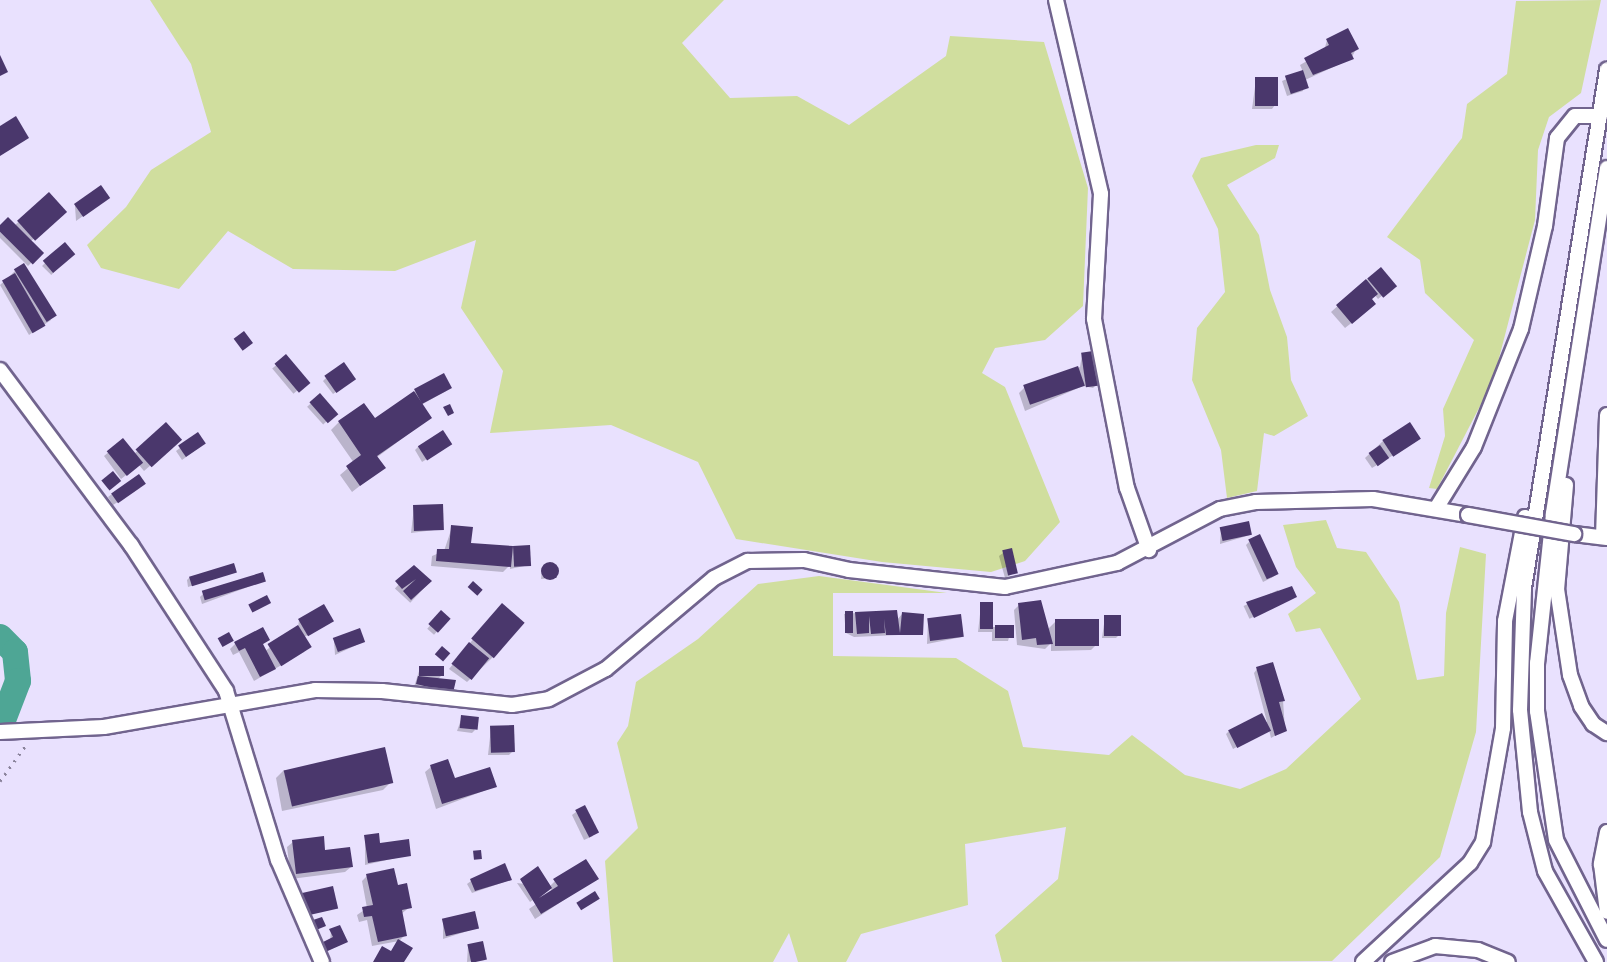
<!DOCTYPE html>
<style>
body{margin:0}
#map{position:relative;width:1607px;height:962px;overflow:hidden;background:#e9e1fe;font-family:"PT Sans",sans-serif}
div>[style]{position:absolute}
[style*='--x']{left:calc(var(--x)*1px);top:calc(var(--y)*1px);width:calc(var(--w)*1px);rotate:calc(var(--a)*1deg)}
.green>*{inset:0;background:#d0de9e}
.shadow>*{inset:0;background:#0003;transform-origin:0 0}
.river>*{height:26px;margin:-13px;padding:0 13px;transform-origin:13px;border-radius:13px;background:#4ea695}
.building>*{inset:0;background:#4a376c;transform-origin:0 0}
.round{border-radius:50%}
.path>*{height:3px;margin-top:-1.5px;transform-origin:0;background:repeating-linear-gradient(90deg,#8a839b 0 2px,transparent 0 8px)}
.roads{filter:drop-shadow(2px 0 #71648e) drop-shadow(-2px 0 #71648e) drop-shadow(0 2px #71648e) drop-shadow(0 -2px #71648e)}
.minor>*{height:14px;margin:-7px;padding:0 7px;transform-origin:7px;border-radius:7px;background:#fff}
.bridges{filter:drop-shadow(2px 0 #71648e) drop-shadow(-2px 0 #71648e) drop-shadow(0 2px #71648e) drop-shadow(0 -2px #71648e)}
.minor-bridge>*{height:14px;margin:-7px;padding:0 7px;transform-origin:7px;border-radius:7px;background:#fff}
span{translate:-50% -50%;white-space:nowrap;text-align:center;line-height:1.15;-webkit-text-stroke:8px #e9e1fe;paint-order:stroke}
</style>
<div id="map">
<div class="green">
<div style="clip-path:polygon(150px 0,724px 0,682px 43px,730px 98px,797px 96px,849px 125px,946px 56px,950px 36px,1044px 42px,1088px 188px,1083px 306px,1045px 340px,995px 348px,982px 373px,1005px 387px,1060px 522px,1025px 561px,991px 572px,882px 562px,736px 539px,698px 462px,611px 425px,490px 433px,503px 371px,461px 308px,476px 240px,395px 271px,293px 269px,228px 231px,179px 289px,101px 268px,87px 245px,126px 207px,151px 170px,211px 132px,191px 64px)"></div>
<div style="clip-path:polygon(1601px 0,1581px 93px,1549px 117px,1538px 150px,1535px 220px,1493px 381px,1437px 489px,1429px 488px,1445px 436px,1443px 409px,1474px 340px,1425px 293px,1420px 260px,1387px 237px,1462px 138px,1467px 104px,1507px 74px,1516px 1px)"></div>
<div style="clip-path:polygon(1256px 145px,1279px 145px,1275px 158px,1227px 185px,1259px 235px,1270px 290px,1287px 337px,1291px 380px,1308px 416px,1274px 436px,1264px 433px,1257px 491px,1227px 498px,1221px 450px,1192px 380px,1197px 328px,1225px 292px,1218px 229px,1192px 176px,1201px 158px)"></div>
<div style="clip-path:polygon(1326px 520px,1337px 548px,1366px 552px,1399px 602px,1417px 680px,1444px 676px,1446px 613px,1460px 547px,1486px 554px,1476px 732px,1440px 857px,1332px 961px,1002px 962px,995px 935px,1058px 879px,1066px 827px,965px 844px,968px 905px,861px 934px,846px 962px,798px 962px,789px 933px,773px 962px,613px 962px,605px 861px,638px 828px,617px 743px,628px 726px,636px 682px,698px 639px,758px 584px,819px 576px,947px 593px,833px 593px,833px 656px,956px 658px,1008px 691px,1023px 747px,1109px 755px,1132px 735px,1185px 775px,1240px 789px,1286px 769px,1361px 699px,1320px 628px,1296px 632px,1288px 614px,1316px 593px,1296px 567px,1283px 525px)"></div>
</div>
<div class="shadow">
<div style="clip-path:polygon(1327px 40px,1356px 49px,1351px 59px,1305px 80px,1303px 91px,1287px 96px,1282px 81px,1303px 72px,1300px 65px,1324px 51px)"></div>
<div style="clip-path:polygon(1256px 79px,1275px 105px,1272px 109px,1252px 109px)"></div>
<div style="clip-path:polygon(48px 195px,64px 212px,30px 242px,41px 253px,28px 266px,0 238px,0 227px,8px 220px,14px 226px)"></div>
<div style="clip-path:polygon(104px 201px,76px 221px,75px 206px)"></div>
<div style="left:64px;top:244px;width:13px;height:31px;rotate:45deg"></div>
<div style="clip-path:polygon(15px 271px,51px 320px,29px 335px,0 285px)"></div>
<div style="clip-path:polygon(1368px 279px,1394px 286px,1378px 299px,1374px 294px,1368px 310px,1345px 328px,1331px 312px)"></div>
<div style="clip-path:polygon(1082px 355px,1096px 385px,1093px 388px,1083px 386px,1025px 411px,1019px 393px,1025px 387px,1080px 367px)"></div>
<div style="left:286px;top:357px;width:33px;height:18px;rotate:50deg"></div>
<div style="clip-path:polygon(327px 377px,350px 382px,333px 394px,323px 381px)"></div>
<div style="clip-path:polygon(416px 391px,446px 391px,421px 405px,430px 418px,376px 458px,383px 468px,352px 492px,340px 475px,354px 463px,331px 430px,339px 422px,374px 421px)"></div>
<div style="left:319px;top:396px;width:24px;height:16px;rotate:48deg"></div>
<div style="clip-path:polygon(166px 425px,173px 446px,144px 471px,139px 465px,121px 479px,104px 456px,123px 440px,134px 454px)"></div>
<div style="clip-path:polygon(197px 435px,200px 447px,182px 460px,176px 451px)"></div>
<div style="clip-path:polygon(1383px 441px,1415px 442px,1372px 468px,1365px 458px)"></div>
<div style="clip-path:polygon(418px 447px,446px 447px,422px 462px,415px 450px)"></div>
<div style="clip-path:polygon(140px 488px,113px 505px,108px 497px,112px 494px)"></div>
<div style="clip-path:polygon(414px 507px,442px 529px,411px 533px)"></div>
<div style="clip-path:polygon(452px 527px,469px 545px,528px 547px,529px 565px,510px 569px,510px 565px,503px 572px,431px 566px,432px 556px,444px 551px)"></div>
<div style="clip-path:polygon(1221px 529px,1250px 535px,1220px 544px)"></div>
<div style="clip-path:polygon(1249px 542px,1277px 574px,1273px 577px,1263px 582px,1246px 545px)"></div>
<div style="clip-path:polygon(1003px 553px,1016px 572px,1005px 578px,999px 556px)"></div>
<div style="clip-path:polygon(553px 562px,553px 566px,542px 568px,544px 564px)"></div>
<div style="left:414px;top:568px;width:21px;height:28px;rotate:43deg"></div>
<div style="clip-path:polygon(542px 570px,557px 570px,557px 578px,541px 579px)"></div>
<div style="clip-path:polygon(235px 572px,188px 587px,187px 580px,190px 577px)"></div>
<div style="clip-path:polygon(264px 581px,202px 604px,200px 597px,203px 594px)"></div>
<div style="left:1278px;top:590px;width:14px;height:38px;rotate:65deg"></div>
<div style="clip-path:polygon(981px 605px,991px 627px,1012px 627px,1008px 641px,992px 641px,992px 632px,978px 632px)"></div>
<div style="clip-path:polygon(1019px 605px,1047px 630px,1056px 621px,1097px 644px,1091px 650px,1051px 651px,1051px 643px,1045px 649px,1017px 645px,1014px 610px)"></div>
<div style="clip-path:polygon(496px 611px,493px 657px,467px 682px,449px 669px)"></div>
<div style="left:441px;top:613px;width:9px;height:21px;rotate:41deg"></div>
<div style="clip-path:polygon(856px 613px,897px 620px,902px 614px,921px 634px,854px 637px,846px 633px,844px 614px)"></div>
<div style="clip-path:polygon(1105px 617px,1120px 634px,1116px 638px,1102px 638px)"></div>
<div style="clip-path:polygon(299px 620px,328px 624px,304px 637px,304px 652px,254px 681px,239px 652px,233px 655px,230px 649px,235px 644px,268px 640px,262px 645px,265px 651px,298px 627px)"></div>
<div style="clip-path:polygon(928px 620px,962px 637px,927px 644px)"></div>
<div style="clip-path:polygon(334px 640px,363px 642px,335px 655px)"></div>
<div style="clip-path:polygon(420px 668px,442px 675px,437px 680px,448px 696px,414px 687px)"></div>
<div style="clip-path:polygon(1257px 669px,1283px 700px,1285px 730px,1271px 738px,1269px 730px,1233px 749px,1226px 734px,1229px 731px,1267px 722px,1254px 673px)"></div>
<div style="clip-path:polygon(462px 717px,475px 730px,472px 733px,457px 731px)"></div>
<div style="clip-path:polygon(491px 728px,513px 751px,509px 755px,488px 755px)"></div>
<div style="clip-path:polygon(431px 767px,453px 781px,494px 787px,436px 809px,425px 772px)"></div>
<div style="clip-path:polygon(284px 770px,391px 782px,383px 790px,282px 811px,276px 778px)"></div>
<div style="clip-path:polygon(576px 812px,593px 836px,584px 840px,572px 815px)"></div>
<div style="clip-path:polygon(365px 837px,379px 845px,409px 855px,365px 865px)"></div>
<div style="clip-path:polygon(293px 842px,351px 867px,345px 872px,291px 879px,287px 847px)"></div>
<div style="clip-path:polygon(367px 876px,410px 907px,401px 914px,405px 935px,399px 941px,372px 946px,367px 920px,359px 922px,357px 915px,367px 908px,362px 881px)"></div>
<div style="clip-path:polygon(596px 879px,535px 919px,529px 909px,553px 892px,550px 888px,530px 902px,517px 883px,549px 887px,555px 881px)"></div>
<div style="clip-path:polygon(510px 880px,472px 893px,467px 884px,471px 881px)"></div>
<div style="clip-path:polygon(443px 921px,477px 928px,443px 939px)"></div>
<div style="clip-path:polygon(331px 931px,346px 942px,319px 955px,330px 941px)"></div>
<div style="clip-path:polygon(468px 946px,485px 960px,467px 962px)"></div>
</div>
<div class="river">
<div style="--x:0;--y:637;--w:21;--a:45"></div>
<div style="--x:15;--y:652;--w:29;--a:84"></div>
<div style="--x:18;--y:681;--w:50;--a:111"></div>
</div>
<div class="building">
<div style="clip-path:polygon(1348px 28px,1359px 49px,1351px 53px,1354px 59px,1313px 75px,1304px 58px,1329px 45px,1326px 39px)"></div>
<div style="clip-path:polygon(0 55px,8px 72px,0 76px)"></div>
<div style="left:1303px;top:70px;width:19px;height:19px;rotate:72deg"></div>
<div style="left:1255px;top:77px;width:23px;height:29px"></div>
<div style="clip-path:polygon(16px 116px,29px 138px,0 156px,0 126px)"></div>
<div style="left:101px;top:185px;width:16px;height:33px;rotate:55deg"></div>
<div style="left:49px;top:192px;width:27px;height:43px;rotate:48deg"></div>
<div style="left:8px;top:217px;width:51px;height:16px;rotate:45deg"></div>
<div style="left:65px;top:242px;width:16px;height:29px;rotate:50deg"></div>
<div style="left:24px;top:263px;width:62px;height:12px;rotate:58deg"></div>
<div style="left:1381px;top:267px;width:25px;height:18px;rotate:50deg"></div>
<div style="left:15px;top:273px;width:61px;height:15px;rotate:60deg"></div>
<div style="clip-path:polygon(1366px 279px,1378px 294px,1372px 299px,1376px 304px,1352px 324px,1336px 305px)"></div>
<div style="left:244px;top:331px;width:15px;height:13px;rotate:53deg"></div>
<div style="left:1093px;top:351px;width:35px;height:12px;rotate:82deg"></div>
<div style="left:286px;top:354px;width:38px;height:15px;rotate:50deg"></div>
<div style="left:344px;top:362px;width:21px;height:24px;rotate:55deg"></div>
<div style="left:1078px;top:366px;width:21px;height:58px;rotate:71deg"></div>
<div style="left:444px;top:373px;width:17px;height:34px;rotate:62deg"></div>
<div style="clip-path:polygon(414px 391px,432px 418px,377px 456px,386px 468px,360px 486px,346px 466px,361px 455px,338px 421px,364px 403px,375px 418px)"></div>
<div style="left:320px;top:393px;width:28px;height:14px;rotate:49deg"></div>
<div style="clip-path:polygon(450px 404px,454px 413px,448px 416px,443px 407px)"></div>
<div style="left:166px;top:422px;width:24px;height:41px;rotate:48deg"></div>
<div style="left:1410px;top:422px;width:20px;height:33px;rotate:57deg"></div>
<div style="left:443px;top:430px;width:17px;height:30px;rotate:57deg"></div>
<div style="left:198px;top:432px;width:14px;height:24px;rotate:56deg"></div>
<div style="left:123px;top:438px;width:32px;height:21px;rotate:51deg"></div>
<div style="left:1380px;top:445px;width:16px;height:14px;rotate:55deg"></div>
<div style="left:113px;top:471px;width:13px;height:15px;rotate:51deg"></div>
<div style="left:139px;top:474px;width:12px;height:34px;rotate:55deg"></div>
<div style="left:443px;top:504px;width:26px;height:30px;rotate:88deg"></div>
<div style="left:1249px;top:521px;width:14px;height:30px;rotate:78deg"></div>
<div style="clip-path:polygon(451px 525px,473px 527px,471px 543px,513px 546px,511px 567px,436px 561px,437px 549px,449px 549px)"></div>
<div style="left:1260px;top:534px;width:44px;height:13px;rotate:65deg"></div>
<div style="left:530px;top:545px;width:21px;height:17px;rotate:87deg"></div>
<div style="left:1012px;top:548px;width:26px;height:10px;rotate:77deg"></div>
<div class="round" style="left:541px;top:562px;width:18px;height:18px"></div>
<div style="left:234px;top:563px;width:10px;height:47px;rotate:73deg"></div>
<div style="clip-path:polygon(414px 565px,432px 581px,411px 600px,403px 591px,416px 579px,402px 589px,395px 581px)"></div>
<div style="left:263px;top:572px;width:10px;height:64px;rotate:73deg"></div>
<div style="left:473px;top:581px;width:13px;height:8px;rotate:42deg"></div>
<div style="clip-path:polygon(1292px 586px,1297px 597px,1254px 618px,1246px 602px)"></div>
<div style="left:267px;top:595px;width:9px;height:21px;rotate:63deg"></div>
<div style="clip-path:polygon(1041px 600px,1053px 644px,1037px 645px,1036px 638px,1022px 640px,1018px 603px)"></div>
<div style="left:993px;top:602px;width:27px;height:13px;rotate:90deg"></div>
<div style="left:502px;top:603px;width:30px;height:47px;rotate:41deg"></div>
<div style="left:324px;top:604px;width:20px;height:30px;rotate:60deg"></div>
<div style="left:441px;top:610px;width:13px;height:19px;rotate:42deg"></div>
<div style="clip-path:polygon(897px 610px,900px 633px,902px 612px,924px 614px,923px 635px,886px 635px,884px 619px,885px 633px,871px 634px,869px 616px,869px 633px,857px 634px,855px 612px)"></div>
<div style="left:845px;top:611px;width:8px;height:22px"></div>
<div style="left:961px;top:614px;width:23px;height:34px;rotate:83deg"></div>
<div style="left:1104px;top:615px;width:17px;height:21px"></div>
<div style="left:1055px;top:619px;width:44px;height:27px"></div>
<div style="left:298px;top:625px;width:26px;height:36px;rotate:58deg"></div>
<div style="left:995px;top:625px;width:19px;height:13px"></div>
<div style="clip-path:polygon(263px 627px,270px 640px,263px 644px,276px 669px,260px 677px,245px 648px,239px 651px,234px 642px)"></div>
<div style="left:360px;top:628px;width:15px;height:29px;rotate:70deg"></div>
<div style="left:229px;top:632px;width:10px;height:13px;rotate:61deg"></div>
<div style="left:469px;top:642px;width:26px;height:28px;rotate:39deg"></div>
<div style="left:442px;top:646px;width:11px;height:11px;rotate:41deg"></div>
<div style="clip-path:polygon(1273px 662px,1285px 701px,1279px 702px,1287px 731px,1275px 736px,1256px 667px)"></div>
<div style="left:419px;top:666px;width:25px;height:10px"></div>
<div style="clip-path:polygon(418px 676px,456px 680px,453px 693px,416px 684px)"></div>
<div style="left:1262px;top:713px;width:20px;height:38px;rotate:63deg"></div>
<div style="left:461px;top:715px;width:18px;height:13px;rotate:6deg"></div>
<div style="left:514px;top:725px;width:27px;height:24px;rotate:88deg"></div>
<div style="left:385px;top:747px;width:37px;height:104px;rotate:77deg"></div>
<div style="clip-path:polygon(448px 759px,455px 778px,490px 767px,497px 787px,442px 804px,430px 765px)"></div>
<div style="left:585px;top:805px;width:31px;height:11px;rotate:63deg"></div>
<div style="clip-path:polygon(379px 833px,380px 843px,409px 839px,411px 856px,368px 863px,364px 835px)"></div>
<div style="clip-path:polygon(324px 836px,325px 850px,350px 847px,353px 867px,296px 874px,292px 840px)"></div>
<div style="left:481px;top:850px;width:9px;height:8px;rotate:84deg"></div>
<div style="clip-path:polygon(586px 859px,599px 879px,541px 914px,520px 879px,538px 866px,552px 888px,539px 898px,558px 886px,553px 879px)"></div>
<div style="clip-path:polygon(505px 863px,512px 880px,475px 891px,470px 879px)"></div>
<div style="clip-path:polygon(394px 868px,398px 885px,407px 883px,412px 908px,402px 910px,407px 936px,378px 942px,372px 916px,364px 917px,362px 907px,373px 905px,366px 874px)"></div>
<div style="left:333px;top:886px;width:23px;height:35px;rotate:77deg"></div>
<div style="left:595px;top:891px;width:9px;height:22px;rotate:58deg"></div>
<div style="left:475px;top:911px;width:18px;height:34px;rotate:77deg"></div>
<div style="clip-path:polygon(322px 917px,326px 926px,316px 930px,313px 920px)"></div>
<div style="clip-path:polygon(340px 925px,348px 942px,323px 953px,319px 944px,333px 937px,329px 929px)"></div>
<div style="clip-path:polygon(398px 939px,413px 948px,404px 962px,373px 962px,382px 946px,391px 951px)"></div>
<div style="left:483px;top:941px;width:19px;height:16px;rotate:78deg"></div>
</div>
<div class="path">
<div style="--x:0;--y:781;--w:44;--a:-54.2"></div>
</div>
<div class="roads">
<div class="minor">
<div style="--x:1056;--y:0;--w:199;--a:76.9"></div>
<div style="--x:1101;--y:194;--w:125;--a:93.2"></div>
<div style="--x:1094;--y:319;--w:172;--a:79"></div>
<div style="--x:1127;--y:488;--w:66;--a:70.5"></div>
<div style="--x:1607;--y:168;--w:350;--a:98.9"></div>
<div style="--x:1553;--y:514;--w:150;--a:96.1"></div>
<div style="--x:1537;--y:663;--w:48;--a:90"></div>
<div style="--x:1537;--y:711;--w:130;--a:81.6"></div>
<div style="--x:1556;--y:840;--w:112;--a:63"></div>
<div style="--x:0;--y:370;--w:219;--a:53.2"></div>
<div style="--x:131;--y:545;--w:174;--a:56.9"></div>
<div style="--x:226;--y:691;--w:177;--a:72.9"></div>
<div style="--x:278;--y:860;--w:111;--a:66.7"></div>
<div style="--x:1566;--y:485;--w:104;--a:94.9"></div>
<div style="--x:1557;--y:589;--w:87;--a:81.4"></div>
<div style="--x:1570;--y:675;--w:33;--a:70"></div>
<div style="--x:1581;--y:706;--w:22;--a:56"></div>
<div style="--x:1593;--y:724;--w:17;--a:33"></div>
<div style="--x:1437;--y:507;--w:70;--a:-58.3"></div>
<div style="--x:1474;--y:447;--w:127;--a:-68.3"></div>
<div style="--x:1521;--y:329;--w:106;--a:-76.9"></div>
<div style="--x:1545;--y:226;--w:89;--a:-82.2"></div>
<div style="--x:1557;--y:138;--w:28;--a:-51"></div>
<div style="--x:1575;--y:116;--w:25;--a:0"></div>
<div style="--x:1574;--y:534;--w:33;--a:7"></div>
<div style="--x:1603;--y:537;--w:122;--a:-88.1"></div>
<div style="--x:0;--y:732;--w:104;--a:-2.8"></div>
<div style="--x:104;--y:727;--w:214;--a:-9.9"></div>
<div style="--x:315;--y:690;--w:67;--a:0.9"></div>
<div style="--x:382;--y:691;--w:131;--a:6.1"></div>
<div style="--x:512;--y:705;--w:37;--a:-9"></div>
<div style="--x:549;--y:699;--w:64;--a:-27.8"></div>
<div style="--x:606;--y:669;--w:141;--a:-40.1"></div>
<div style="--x:714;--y:578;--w:38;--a:-27"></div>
<div style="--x:748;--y:561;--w:56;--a:-1"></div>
<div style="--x:804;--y:560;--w:46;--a:12.5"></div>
<div style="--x:849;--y:570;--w:157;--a:6.2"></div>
<div style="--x:1005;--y:587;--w:115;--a:-12.1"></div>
<div style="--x:1117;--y:563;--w:116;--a:-27.7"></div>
<div style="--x:1220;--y:509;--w:37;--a:-11"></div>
<div style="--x:1256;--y:502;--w:117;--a:-1.5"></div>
<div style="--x:1373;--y:499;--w:96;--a:9.6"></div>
<div style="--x:1607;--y:832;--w:33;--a:101"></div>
<div style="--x:1601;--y:864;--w:48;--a:82.9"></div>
<div style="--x:1363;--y:962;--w:146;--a:-42.8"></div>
<div style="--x:1470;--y:863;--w:25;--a:-58"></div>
<div style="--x:1483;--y:842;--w:116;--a:-80"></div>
<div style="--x:1503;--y:728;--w:107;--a:-88.9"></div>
<div style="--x:1505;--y:621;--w:106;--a:-79.1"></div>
<div style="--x:1392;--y:962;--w:46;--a:-20.4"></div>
<div style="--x:1435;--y:946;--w:43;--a:5.3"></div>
<div style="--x:1478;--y:950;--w:32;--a:22"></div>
<div style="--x:1596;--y:962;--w:104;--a:-119.3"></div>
<div style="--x:1545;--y:871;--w:61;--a:-104.3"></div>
<div style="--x:1530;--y:812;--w:102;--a:-95.6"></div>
<div style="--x:1520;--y:710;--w:122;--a:-88.1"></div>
<div style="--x:1524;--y:588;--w:525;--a:-80.9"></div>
</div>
</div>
<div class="bridges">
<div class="minor-bridge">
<div style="--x:1468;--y:515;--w:108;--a:10.2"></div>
</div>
</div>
</div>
